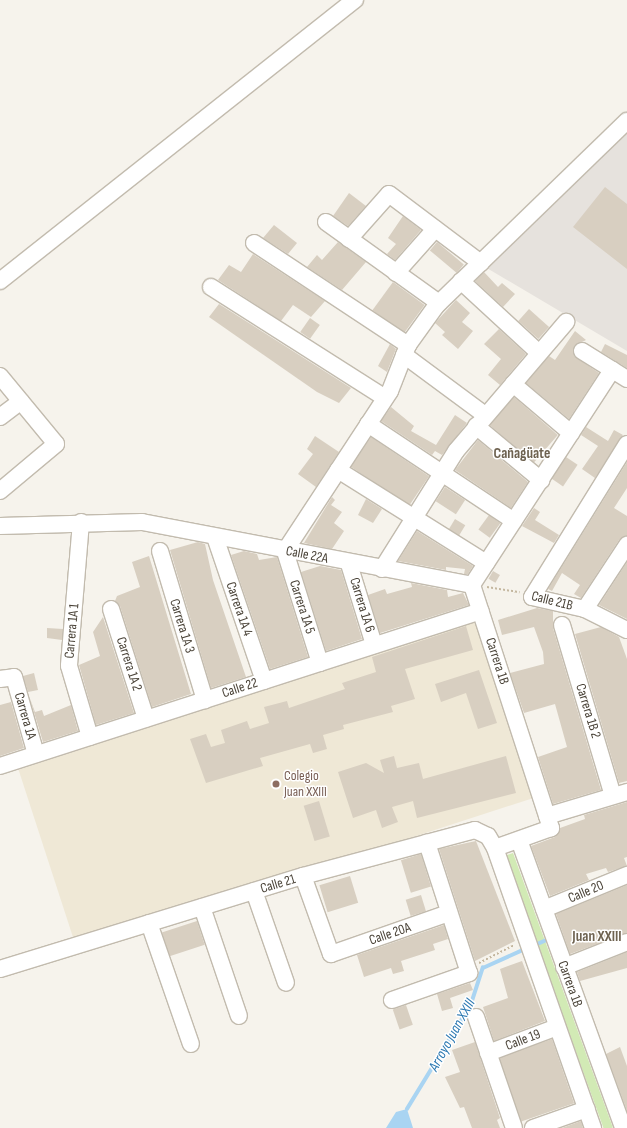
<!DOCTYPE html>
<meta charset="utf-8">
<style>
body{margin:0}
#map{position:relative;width:627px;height:1128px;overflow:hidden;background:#f6f3ec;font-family:"Sofia Sans Condensed",sans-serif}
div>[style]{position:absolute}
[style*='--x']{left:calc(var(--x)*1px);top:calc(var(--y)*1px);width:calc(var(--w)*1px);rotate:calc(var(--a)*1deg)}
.industrial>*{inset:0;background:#e6e2dd}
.education>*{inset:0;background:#efe8d6;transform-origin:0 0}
.green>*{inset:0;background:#d2eab5;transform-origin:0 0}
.water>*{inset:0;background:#a9d4f2}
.stream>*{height:3.5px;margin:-1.75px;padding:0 1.75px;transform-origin:1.75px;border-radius:1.75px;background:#a9d4f2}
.building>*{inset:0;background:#d8cfc1;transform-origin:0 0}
.path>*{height:2px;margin-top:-1px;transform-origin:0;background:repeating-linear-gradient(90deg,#c4b79f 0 2px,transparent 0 4px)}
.roads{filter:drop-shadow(1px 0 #c2bbae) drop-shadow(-1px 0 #c2bbae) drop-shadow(0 1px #c2bbae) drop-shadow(0 -1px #c2bbae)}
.minor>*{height:16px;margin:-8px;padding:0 8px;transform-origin:8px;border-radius:8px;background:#fff}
.dots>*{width:11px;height:11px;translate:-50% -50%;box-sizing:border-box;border:2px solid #fff;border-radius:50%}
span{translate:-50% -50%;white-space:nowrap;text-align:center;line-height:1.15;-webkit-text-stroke:3px #fff;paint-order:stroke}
.street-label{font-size:14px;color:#4b4439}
.education-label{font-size:14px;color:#785e54}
.left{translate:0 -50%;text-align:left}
.neighbourhood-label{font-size:15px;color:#6e6250;font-weight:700}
.water-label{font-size:15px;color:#2e7ab2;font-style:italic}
</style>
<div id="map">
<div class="industrial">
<div style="clip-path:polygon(627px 128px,627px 351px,485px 267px)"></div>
</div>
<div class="education">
<div style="left:476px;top:621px;width:186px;height:481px;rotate:72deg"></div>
</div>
<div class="green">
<div style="left:513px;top:853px;width:292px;height:9px;rotate:70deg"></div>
</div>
<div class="water">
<div style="clip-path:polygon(407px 1109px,413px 1128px,386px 1128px,396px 1112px)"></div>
</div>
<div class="stream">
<div style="--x:533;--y:946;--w:20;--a:-24"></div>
<div style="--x:407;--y:1109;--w:123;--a:-58.6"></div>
<div style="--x:471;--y:1004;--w:38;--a:-72"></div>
<div style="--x:483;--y:968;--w:46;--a:-24.3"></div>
</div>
<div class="building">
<div style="clip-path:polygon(605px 187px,627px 204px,627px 269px,573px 227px)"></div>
<div style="clip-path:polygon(349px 193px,366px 206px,348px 226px,333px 216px)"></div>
<div style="clip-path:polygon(403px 216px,421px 230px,395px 260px,387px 254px,396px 244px,388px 238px)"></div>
<div style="clip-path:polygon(274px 225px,297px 243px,288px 254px,263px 238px)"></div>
<div style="clip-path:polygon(338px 242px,366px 262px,342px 290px,307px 267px,317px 255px,322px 260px)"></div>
<div style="left:437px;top:242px;width:35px;height:11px;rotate:40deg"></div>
<div style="clip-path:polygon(253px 254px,325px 301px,311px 317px,293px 305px,281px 321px,218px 280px,229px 265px,241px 272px)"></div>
<div style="clip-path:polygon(484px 272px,498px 287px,502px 283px,515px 294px,503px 307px,475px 281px)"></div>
<div style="left:393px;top:282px;width:39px;height:35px;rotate:36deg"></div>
<div style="clip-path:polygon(456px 300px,470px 313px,462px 322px,473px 331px,458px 349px,442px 335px,445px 332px,435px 323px)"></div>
<div style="clip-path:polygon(219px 304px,351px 388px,339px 403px,317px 392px,209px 317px)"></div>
<div style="left:529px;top:309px;width:27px;height:16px;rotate:42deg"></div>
<div style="left:310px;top:318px;width:12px;height:17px;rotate:35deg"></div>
<div style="clip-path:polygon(499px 329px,526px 354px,500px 385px,488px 375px,501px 359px,484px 344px)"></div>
<div style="clip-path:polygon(575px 331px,586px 340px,574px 346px,574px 356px,599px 373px,569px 419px,526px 383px,549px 356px,555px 360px)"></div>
<div style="clip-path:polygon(390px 344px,396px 349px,387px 372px,378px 366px)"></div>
<div style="clip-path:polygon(605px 344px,627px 355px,627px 368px,601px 352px)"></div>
<div style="left:514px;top:397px;width:58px;height:37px;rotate:41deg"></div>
<div style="clip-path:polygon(391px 407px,414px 426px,411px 431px,436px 445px,455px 415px,467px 423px,442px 455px,435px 451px,432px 455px,381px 421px)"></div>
<div style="clip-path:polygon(586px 427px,608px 441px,614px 430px,623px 435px,595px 478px,582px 469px,598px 446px,581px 435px)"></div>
<div style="clip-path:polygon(315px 436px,339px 452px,316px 487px,298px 474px,313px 454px,307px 449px)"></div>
<div style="left:371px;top:437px;width:70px;height:36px;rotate:34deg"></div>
<div style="clip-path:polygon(478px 440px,528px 482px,511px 508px,455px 470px)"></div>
<div style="left:566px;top:457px;width:14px;height:26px;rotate:34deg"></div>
<div style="clip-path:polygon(627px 462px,627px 488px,614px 508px,627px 516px,627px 536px,619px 540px,581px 598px,574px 594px,580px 585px,562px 573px,552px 591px,548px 589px)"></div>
<div style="left:445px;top:487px;width:24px;height:17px;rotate:33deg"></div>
<div style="clip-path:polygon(332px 497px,335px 500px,331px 505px,342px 512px,334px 523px,344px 531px,332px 549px,304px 543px)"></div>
<div style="clip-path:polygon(366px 499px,382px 509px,373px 523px,358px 515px)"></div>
<div style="clip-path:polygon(534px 508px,540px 512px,535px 520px,559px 535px,554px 543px,522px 526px)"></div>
<div style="left:489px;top:515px;width:14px;height:18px;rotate:36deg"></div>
<div style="left:455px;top:519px;width:12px;height:12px;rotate:31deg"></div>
<div style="clip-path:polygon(417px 531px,473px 566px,468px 574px,464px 574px,465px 569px,446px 567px,446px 570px,398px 561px)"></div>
<div style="clip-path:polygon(198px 542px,205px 544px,213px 580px,246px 677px,211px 688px,170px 550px)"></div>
<div style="clip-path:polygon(244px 551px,257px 554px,259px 560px,277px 557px,308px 657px,270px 669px,231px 555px)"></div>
<div style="clip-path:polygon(149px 556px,191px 694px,152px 707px,120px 606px,115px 601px,117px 596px,140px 587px,132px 562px)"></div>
<div style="clip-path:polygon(627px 562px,627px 619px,599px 605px)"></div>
<div style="clip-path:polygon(320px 566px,341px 570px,362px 639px,326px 651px,301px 572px)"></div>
<div style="left:493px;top:571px;width:8px;height:9px;rotate:30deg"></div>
<div style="clip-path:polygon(411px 583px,447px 590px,448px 597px,463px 593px,469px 605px,380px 633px,368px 595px,385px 589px,387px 594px,412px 587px)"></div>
<div style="clip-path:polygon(537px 608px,553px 611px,553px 628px,601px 790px,553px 804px,538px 757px,567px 747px,555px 704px,524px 713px,510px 673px,544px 664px,543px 652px,534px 627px,502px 635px,498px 620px)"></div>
<div style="clip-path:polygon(103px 617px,134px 713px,96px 725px,79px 665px,100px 656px,93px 632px)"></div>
<div style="clip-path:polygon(466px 626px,473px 650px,405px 669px,415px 699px,391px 706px,393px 712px,343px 725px,344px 729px,323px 735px,327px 749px,313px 753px,310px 744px,260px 758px,263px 766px,206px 783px,190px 739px,206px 734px,211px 747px,225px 743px,221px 730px,247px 721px,250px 729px,269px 723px,264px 707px,287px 701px,289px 708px,345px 689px,342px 683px,376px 672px,372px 657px)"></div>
<div style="clip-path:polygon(601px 627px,619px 637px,627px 659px,627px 781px,619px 783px,575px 634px)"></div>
<div style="clip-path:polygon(47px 628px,63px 629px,62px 640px,47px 638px)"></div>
<div style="clip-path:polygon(479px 670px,497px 723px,478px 729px,466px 693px,441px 702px,435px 684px)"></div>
<div style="clip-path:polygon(34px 673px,38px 690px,28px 692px,23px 676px)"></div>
<div style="clip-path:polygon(29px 696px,35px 712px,42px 710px,44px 716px,71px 705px,78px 731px,43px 742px)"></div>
<div style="clip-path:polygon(11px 702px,24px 748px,0 756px,0 705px)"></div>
<div style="clip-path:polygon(394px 756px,397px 768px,419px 763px,423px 779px,506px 756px,516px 793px,417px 818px,413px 801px,392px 807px,398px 822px,382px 828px,376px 810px,353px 818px,338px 772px,366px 763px,384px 773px,380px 760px)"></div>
<div style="left:319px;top:801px;width:37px;height:16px;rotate:73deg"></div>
<div style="clip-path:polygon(627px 802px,627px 857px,624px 858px,627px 866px,608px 872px,606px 868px,586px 874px,589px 880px,550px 896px,531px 846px,555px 837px,560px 828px,585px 819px,584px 815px)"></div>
<div style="clip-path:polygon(476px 841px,515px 941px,475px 961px,439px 849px)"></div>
<div style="left:421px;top:854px;width:34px;height:21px;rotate:73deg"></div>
<div style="left:350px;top:876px;width:28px;height:32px;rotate:73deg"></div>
<div style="clip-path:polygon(627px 885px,627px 933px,570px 954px,556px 914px)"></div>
<div style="left:421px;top:895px;width:17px;height:16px;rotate:73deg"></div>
<div style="left:197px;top:921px;width:25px;height:37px;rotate:72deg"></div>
<div style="clip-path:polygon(444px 925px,448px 939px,433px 944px,435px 950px,401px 961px,404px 971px,393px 974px,391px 968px,364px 977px,357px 955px)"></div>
<div style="clip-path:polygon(627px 952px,627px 968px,580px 981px,577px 972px)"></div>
<div style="clip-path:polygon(522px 961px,545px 1021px,494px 1041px,483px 1007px,508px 998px,500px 969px)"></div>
<div style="clip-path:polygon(470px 983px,473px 990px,450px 998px,453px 1008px,442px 1011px,437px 994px)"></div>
<div style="left:406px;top:1005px;width:21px;height:14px;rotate:71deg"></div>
<div style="left:552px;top:1039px;width:68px;height:56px;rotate:71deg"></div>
<div style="clip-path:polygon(475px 1042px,500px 1118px,497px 1120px,500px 1128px,472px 1128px,464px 1107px,460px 1108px,445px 1077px,460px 1072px,452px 1050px)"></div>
<div style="clip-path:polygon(620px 1047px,627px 1066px,627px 1111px,606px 1054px)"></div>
<div style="clip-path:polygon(581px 1121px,583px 1128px,562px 1128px)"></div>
</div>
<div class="path">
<div style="--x:487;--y:587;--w:33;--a:9"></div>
<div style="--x:479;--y:963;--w:39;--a:-27"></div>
</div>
<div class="roads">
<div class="minor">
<div style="--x:326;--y:222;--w:139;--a:35.6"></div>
<div style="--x:349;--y:239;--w:60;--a:-48.4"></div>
<div style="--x:389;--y:194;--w:115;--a:36.9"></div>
<div style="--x:254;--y:243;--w:185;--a:33.5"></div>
<div style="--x:396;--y:273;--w:59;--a:-48.4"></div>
<div style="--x:0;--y:281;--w:453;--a:-38.4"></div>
<div style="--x:461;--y:281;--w:106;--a:42.7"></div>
<div style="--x:211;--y:287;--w:206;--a:32.5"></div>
<div style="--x:582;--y:351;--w:53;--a:31.9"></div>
<div style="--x:404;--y:355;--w:101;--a:36.5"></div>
<div style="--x:0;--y:376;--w:88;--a:50.5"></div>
<div style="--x:56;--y:444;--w:73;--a:140"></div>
<div style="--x:513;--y:384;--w:76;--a:40.2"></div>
<div style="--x:0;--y:417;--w:26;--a:-37"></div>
<div style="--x:368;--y:424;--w:175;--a:33.6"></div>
<div style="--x:476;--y:426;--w:85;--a:39.7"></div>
<div style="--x:627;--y:444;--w:180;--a:121.8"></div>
<div style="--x:532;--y:597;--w:54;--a:12.8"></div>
<div style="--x:585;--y:609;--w:47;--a:26.6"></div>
<div style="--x:338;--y:470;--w:175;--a:32.1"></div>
<div style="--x:81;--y:522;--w:144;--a:94.8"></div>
<div style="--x:69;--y:666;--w:74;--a:73.5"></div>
<div style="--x:0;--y:526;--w:142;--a:-1.6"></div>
<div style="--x:142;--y:522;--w:336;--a:10.8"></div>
<div style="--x:215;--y:537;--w:152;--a:71.2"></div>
<div style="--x:160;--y:551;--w:156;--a:73.2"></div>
<div style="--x:349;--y:564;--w:85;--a:72.8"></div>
<div style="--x:382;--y:569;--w:139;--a:-57.9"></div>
<div style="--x:456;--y:451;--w:170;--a:-49.5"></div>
<div style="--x:472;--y:585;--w:256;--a:72"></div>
<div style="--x:551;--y:828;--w:59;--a:160.3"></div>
<div style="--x:472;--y:585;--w:257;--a:-56.9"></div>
<div style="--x:111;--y:609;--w:115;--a:72.3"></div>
<div style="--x:585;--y:609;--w:77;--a:-56.7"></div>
<div style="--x:562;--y:625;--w:178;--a:73.4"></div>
<div style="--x:320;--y:663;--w:117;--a:-107.4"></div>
<div style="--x:285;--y:551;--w:191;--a:-56.7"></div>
<div style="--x:390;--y:391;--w:49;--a:-68.6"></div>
<div style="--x:408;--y:345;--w:48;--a:-54.3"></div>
<div style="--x:436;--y:306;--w:266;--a:-44.1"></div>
<div style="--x:0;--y:679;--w:14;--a:-8"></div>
<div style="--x:14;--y:677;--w:80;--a:74.1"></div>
<div style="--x:0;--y:766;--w:505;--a:-17.86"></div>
<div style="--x:547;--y:816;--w:84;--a:-16.7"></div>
<div style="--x:519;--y:840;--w:306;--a:70.1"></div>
<div style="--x:303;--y:876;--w:83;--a:70.3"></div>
<div style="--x:331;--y:954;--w:125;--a:-19.2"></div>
<div style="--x:254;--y:891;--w:97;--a:70.8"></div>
<div style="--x:202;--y:907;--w:115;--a:71.3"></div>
<div style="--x:544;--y:909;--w:90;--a:-22.3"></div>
<div style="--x:149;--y:923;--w:128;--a:70.9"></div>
<div style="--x:564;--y:967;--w:68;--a:-21.6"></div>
<div style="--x:0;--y:969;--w:317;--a:-17.1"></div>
<div style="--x:303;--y:876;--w:178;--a:-15"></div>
<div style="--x:475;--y:830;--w:14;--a:25"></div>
<div style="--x:488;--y:836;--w:14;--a:60"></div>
<div style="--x:495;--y:848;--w:297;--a:70.7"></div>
<div style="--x:392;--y:1000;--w:82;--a:-19.3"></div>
<div style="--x:469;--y:973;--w:137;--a:-107.9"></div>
<div style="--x:476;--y:1017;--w:117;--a:71.1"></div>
<div style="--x:488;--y:1053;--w:74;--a:-20.6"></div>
<div style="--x:533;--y:1128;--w:57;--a:-19.4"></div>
</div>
</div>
<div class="dots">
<div style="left:276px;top:784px;background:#8d6e63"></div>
</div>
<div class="street-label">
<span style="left:307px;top:555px;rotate:11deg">Calle 22A</span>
<span style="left:552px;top:601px;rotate:14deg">Calle 21B</span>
<span style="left:362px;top:605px;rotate:73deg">Carrera 1A 6</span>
<span style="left:302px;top:607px;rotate:72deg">Carrera 1A 5</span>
<span style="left:239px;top:609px;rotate:71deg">Carrera 1A 4</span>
<span style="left:182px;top:626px;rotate:73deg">Carrera 1A 3</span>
<span style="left:72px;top:631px;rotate:-85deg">Carrera 1A 1</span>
<span style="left:497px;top:661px;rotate:72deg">Carrera 1B</span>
<span style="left:129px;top:664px;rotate:72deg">Carrera 1A 2</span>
<span style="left:240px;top:688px;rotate:-18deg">Calle 22</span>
<span style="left:588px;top:711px;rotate:73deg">Carrera 1B 2</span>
<span style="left:25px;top:716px;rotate:74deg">Carrera 1A</span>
<span style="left:278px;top:884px;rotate:-17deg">Calle 21</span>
<span style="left:586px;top:892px;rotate:-23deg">Calle 20</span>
<span style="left:390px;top:934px;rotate:-19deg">Calle 20A</span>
<span style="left:570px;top:984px;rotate:70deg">Carrera 1B</span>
<span style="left:523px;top:1040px;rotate:-21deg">Calle 19</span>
</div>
<div class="education-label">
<span class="left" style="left:284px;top:784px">Colegio<br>Juan XXIII</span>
</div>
<div class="neighbourhood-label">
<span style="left:522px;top:454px">Cañagüate</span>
<span style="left:597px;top:937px">Juan XXIII</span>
</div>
<div class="water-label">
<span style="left:452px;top:1035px;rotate:-61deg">Arroyo Juan XXIII</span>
</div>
</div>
